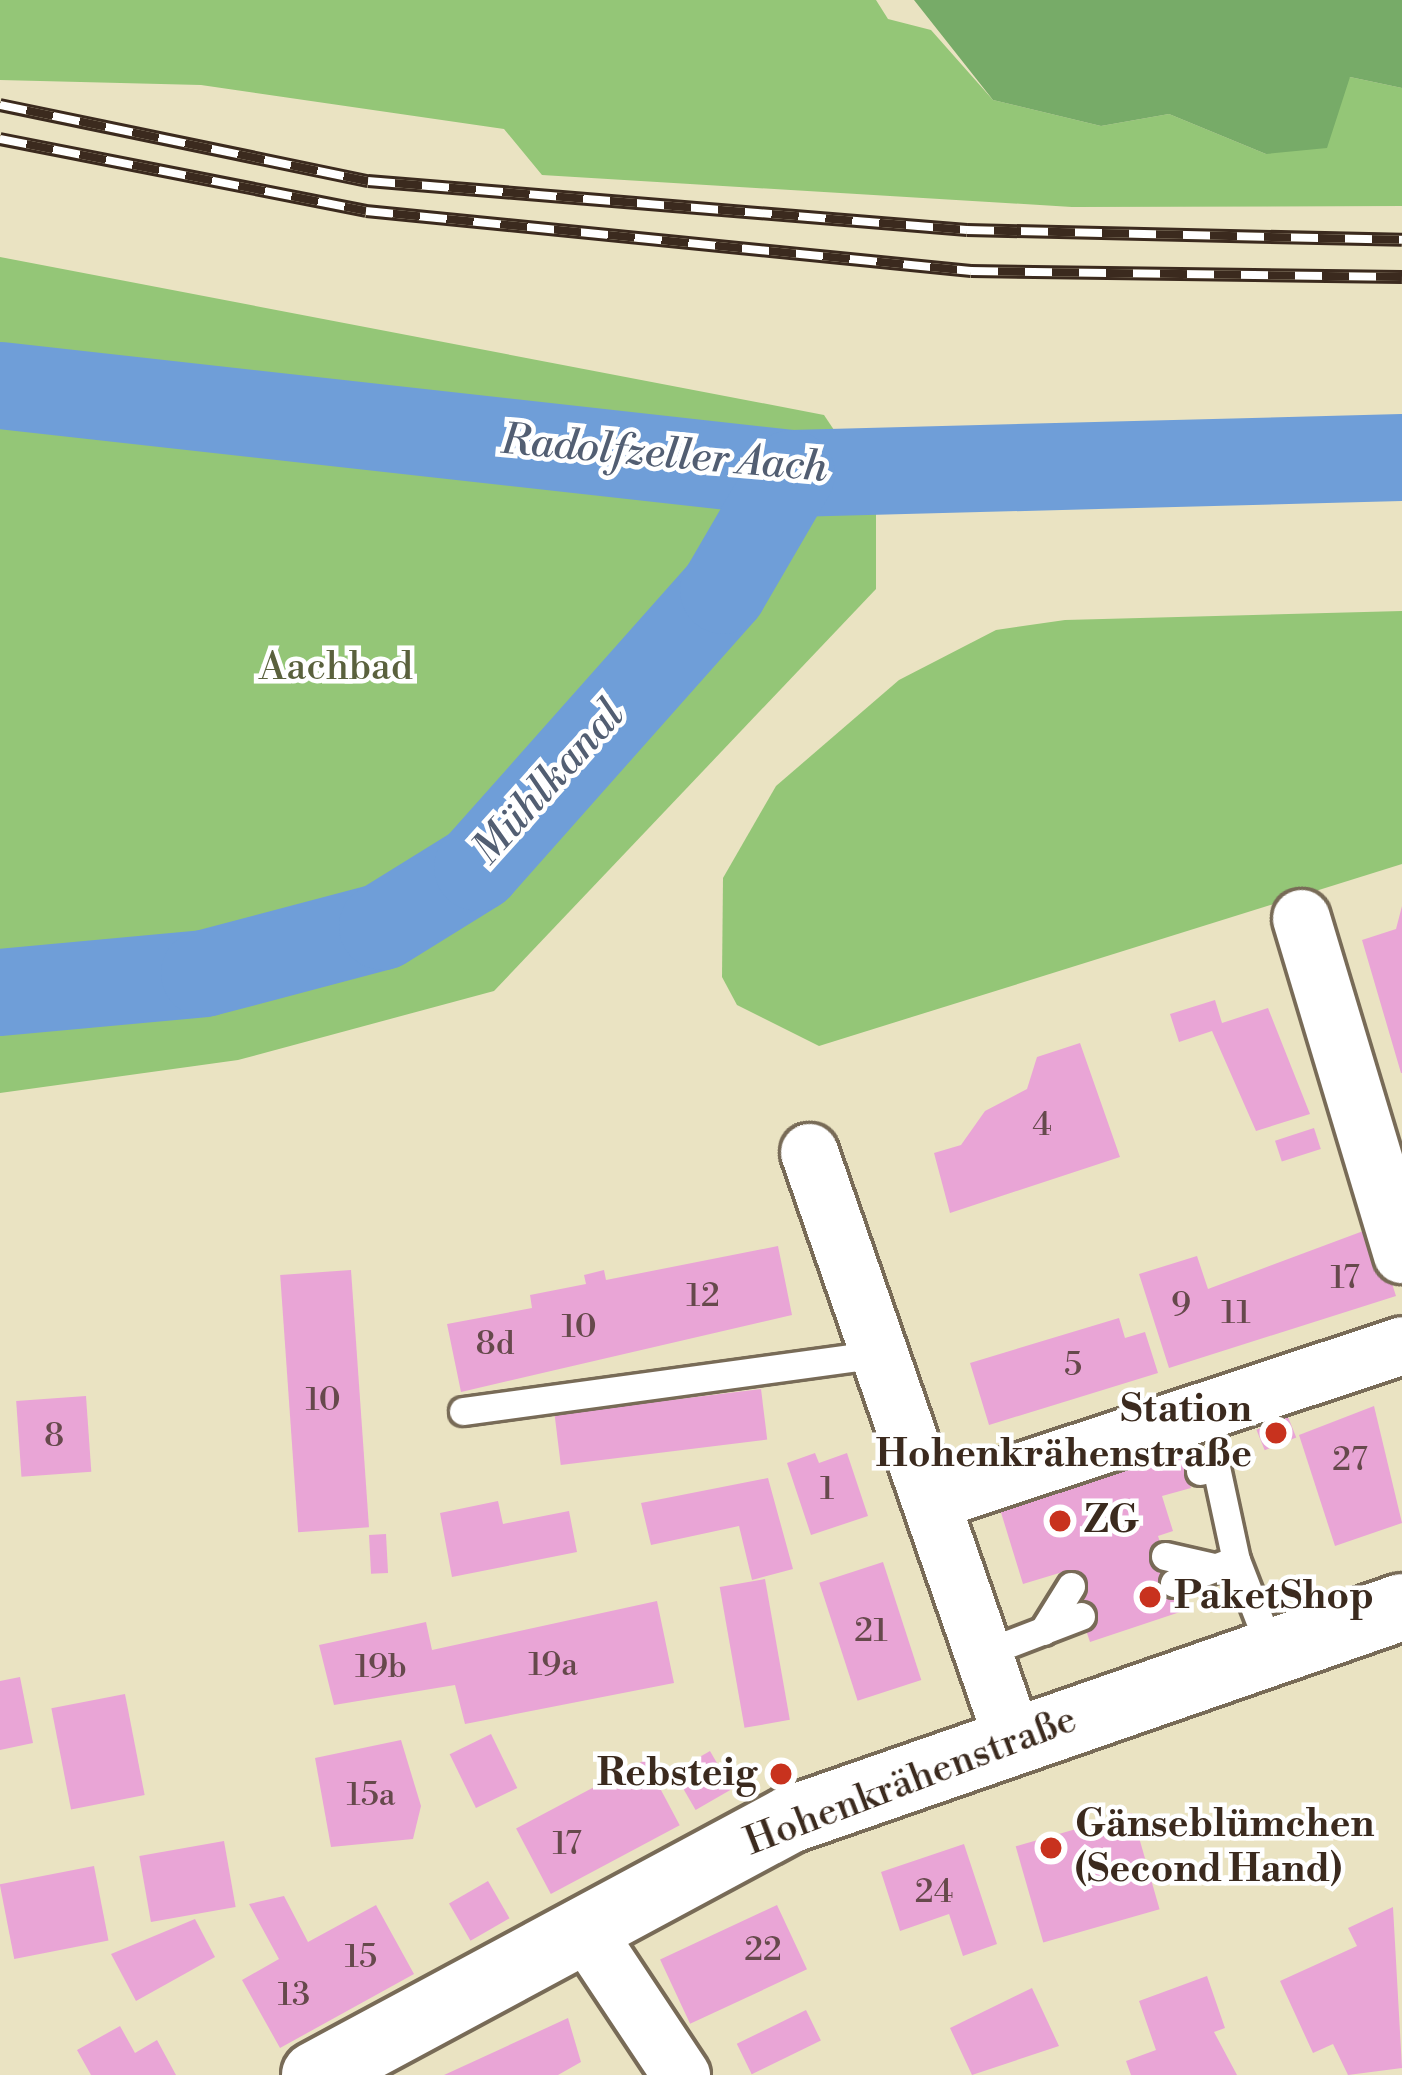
<!DOCTYPE html>
<meta charset="utf-8">
<style>
body{margin:0}
#map{position:relative;width:1402px;height:2075px;overflow:hidden;background:#eae3c2;font-family:"Libre Bodoni",serif}
div>[style]{position:absolute}
[style*='--x']{left:calc(var(--x)*1px);top:calc(var(--y)*1px);width:calc(var(--w)*1px);rotate:calc(var(--a)*1deg)}
.green>*{inset:0;background:#94c677}
.forest>*{inset:0;background:#77ab68}
.river>*{height:87px;margin:-43.5px;padding:0 43.5px;transform-origin:43.5px;border-radius:43.5px;background:#6f9ed8}
.building>*{inset:0;background:#e9a5d6;transform-origin:0 0}
.roads{filter:drop-shadow(3px 0 #786b57) drop-shadow(-3px 0 #786b57) drop-shadow(0 3px #786b57) drop-shadow(0 -3px #786b57)}
.lane>*{height:27px;margin:-13.5px;padding:0 13.5px;transform-origin:13.5px;border-radius:13.5px;background:#fff}
.street>*{height:57px;margin:-28.5px;padding:0 28.5px;transform-origin:28.5px;border-radius:28.5px;background:#fff}
.secondary>*{height:66px;margin:-33px;padding:0 33px;transform-origin:33px;border-radius:33px;background:#fff}
.rail>*{height:14px;margin-top:-7px;transform-origin:0;background:repeating-linear-gradient(90deg,#fff 0 27px,#3b2a1e 0 54px);box-sizing:border-box;border-block:3px solid #3b2a1e}
.dots>*{width:33px;height:33px;translate:-50% -50%;box-sizing:border-box;border:6px solid #fff;border-radius:50%}
span{translate:-50% -50%;white-space:nowrap;text-align:center;line-height:1.15;-webkit-text-stroke:9px #fff;paint-order:stroke}
.number-label{font-size:33px;color:#66494c}
.number-label span{-webkit-text-stroke-width:0}
.park-label{font-size:39px;color:#5a613d}
.poi-label{font-size:39px;color:#3b2a1e;font-weight:700}
.right{translate:-100% -50%;text-align:right}
.left{translate:0 -50%;text-align:left}
.street-label{font-size:39px;color:#3b2a1e}
.water-label{font-size:42px;color:#525e72;font-style:italic}
</style>
<div id="map">
<div class="green">
<div style="clip-path:polygon(0 0,876px 0,888px 19px,931px 30px,993px 100px,1101px 126px,1169px 114px,1266px 154px,1350px 77px,1402px 88px,1402px 206px,1072px 207px,542px 175px,504px 129px,201px 85px,0 80px)"></div>
<div style="clip-path:polygon(0 257px,824px 415px,876px 493px,876px 589px,494px 991px,238px 1060px,0 1093px)"></div>
<div style="clip-path:polygon(1402px 611px,1402px 864px,819px 1046px,737px 1005px,722px 977px,723px 878px,776px 786px,899px 680px,996px 630px,1065px 620px)"></div>
</div>
<div class="forest">
<div style="clip-path:polygon(914px 0,1402px 0,1402px 88px,1350px 77px,1327px 148px,1266px 154px,1169px 114px,1101px 126px,993px 100px)"></div>
</div>
<div class="river">
<div style="--x:0;--y:385;--w:796;--a:6.35"></div>
<div style="--x:791;--y:473;--w:611;--a:-1.5"></div>
<div style="--x:0;--y:992;--w:205;--a:-5.3"></div>
<div style="--x:204;--y:973;--w:184;--a:-14.8"></div>
<div style="--x:382;--y:926;--w:112;--a:-31.8"></div>
<div style="--x:477;--y:867;--w:370;--a:-48.4"></div>
<div style="--x:723;--y:590;--w:135;--a:-59.8"></div>
</div>
<div class="building">
<div style="clip-path:polygon(1402px 906px,1402px 1073px,1401px 1073px,1362px 940px,1396px 929px)"></div>
<div style="clip-path:polygon(1215px 1000px,1222px 1023px,1268px 1008px,1310px 1114px,1256px 1131px,1212px 1031px,1179px 1042px,1170px 1014px)"></div>
<div style="clip-path:polygon(1080px 1043px,1120px 1157px,950px 1213px,934px 1153px,961px 1145px,985px 1111px,1027px 1089px,1037px 1057px)"></div>
<div style="left:1314px;top:1128px;width:22px;height:41px;rotate:72deg"></div>
<div style="clip-path:polygon(1374px 1227px,1396px 1296px,1169px 1368px,1139px 1274px,1197px 1256px,1208px 1289px)"></div>
<div style="clip-path:polygon(778px 1246px,792px 1315px,461px 1392px,447px 1324px,532px 1308px,530px 1295px,586px 1284px,584px 1275px,604px 1270px,606px 1280px)"></div>
<div style="left:351px;top:1270px;width:258px;height:71px;rotate:86deg"></div>
<div style="clip-path:polygon(1119px 1318px,1125px 1338px,1145px 1332px,1158px 1373px,989px 1425px,970px 1363px)"></div>
<div style="left:761px;top:1389px;width:51px;height:208px;rotate:83deg"></div>
<div style="left:86px;top:1396px;width:76px;height:70px;rotate:86deg"></div>
<div style="clip-path:polygon(1374px 1406px,1402px 1523px,1335px 1546px,1299px 1435px)"></div>
<div style="left:1288px;top:1417px;width:22px;height:34px;rotate:68deg"></div>
<div style="clip-path:polygon(1181px 1451px,1191px 1488px,1162px 1496px,1173px 1531px,1158px 1536px,1183px 1611px,1090px 1642px,1066px 1571px,1023px 1584px,999px 1506px)"></div>
<div style="clip-path:polygon(815px 1453px,819px 1463px,847px 1453px,868px 1516px,811px 1535px,787px 1463px)"></div>
<div style="clip-path:polygon(768px 1478px,793px 1569px,752px 1580px,739px 1526px,651px 1545px,641px 1503px)"></div>
<div style="clip-path:polygon(498px 1501px,503px 1524px,569px 1511px,577px 1552px,452px 1577px,440px 1513px)"></div>
<div style="left:386px;top:1534px;width:39px;height:17px;rotate:87deg"></div>
<div style="left:883px;top:1562px;width:124px;height:67px;rotate:72deg"></div>
<div style="left:765px;top:1579px;width:143px;height:46px;rotate:80deg"></div>
<div style="clip-path:polygon(657px 1601px,674px 1683px,465px 1724px,455px 1685px,334px 1705px,319px 1645px,426px 1622px,432px 1650px)"></div>
<div style="clip-path:polygon(20px 1677px,33px 1743px,0 1750px,0 1681px)"></div>
<div style="left:125px;top:1694px;width:103px;height:75px;rotate:79deg"></div>
<div style="left:491px;top:1734px;width:60px;height:46px;rotate:64deg"></div>
<div style="clip-path:polygon(401px 1740px,421px 1806px,413px 1839px,331px 1847px,315px 1758px)"></div>
<div style="left:710px;top:1751px;width:44px;height:42px;rotate:60deg"></div>
<div style="left:645px;top:1760px;width:74px;height:146px;rotate:62deg"></div>
<div style="left:1132px;top:1813px;width:100px;height:121px;rotate:74deg"></div>
<div style="left:224px;top:1841px;width:67px;height:86px;rotate:80deg"></div>
<div style="clip-path:polygon(964px 1844px,997px 1944px,963px 1956px,949px 1914px,900px 1931px,881px 1872px)"></div>
<div style="left:94px;top:1866px;width:76px;height:96px;rotate:79deg"></div>
<div style="left:488px;top:1881px;width:43px;height:45px;rotate:60deg"></div>
<div style="clip-path:polygon(284px 1896px,308px 1942px,376px 1905px,414px 1974px,280px 2048px,242px 1980px,279px 1959px,249px 1904px)"></div>
<div style="left:777px;top:1905px;width:71px;height:129px;rotate:65deg"></div>
<div style="clip-path:polygon(1393px 1907px,1402px 2068px,1348px 2075px,1333px 2044px,1313px 2053px,1280px 1981px,1357px 1946px,1348px 1928px)"></div>
<div style="clip-path:polygon(195px 1919px,215px 1957px,136px 2001px,111px 1954px)"></div>
<div style="clip-path:polygon(1207px 1976px,1225px 2028px,1214px 2032px,1237px 2075px,1131px 2075px,1126px 2061px,1156px 2050px,1139px 2001px)"></div>
<div style="clip-path:polygon(1032px 1988px,1059px 2046px,972px 2075px,950px 2028px)"></div>
<div style="left:806px;top:2010px;width:34px;height:77px;rotate:64deg"></div>
<div style="clip-path:polygon(568px 2018px,581px 2062px,558px 2075px,444px 2075px)"></div>
<div style="clip-path:polygon(120px 2026px,135px 2053px,157px 2040px,176px 2075px,91px 2075px,77px 2050px)"></div>
</div>
<div class="roads">
<div class="lane">
<div style="--x:463;--y:1411;--w:421;--a:-7.8"></div>
<div style="--x:1200;--y:1471;--w:16;--a:-14"></div>
<div style="--x:1216;--y:1467;--w:95;--a:77.9"></div>
<div style="--x:1165;--y:1556;--w:54;--a:12.8"></div>
<div style="--x:1174;--y:1583;--w:66;--a:-20.4"></div>
<div style="--x:1236;--y:1560;--w:100;--a:68.8"></div>
<div style="--x:1043;--y:1631;--w:53;--a:-58.1"></div>
<div style="--x:982;--y:1654;--w:106;--a:-21"></div>
</div>
<div class="street">
<div style="--x:1301;--y:918;--w:351;--a:73.3"></div>
<div style="--x:809;--y:1152;--w:622;--a:70.87"></div>
<div style="--x:931;--y:1501;--w:496;--a:-18.3"></div>
<div style="--x:582;--y:1926;--w:179;--a:56.4"></div>
</div>
<div class="secondary">
<div style="--x:315;--y:2075;--w:538;--a:-28.28"></div>
<div style="--x:789;--y:1820;--w:649;--a:-19.16"></div>
</div>
</div>
<div class="rail">
<div style="--x:0;--y:105;--w:376;--a:11.7"></div>
<div style="--x:368;--y:181;--w:601;--a:4.68"></div>
<div style="--x:967;--y:230;--w:435;--a:1.3"></div>
<div style="--x:0;--y:139;--w:373;--a:11.1"></div>
<div style="--x:366;--y:211;--w:608;--a:5.66"></div>
<div style="--x:971;--y:271;--w:431;--a:0.8"></div>
</div>
<div class="dots">
<div style="left:1276px;top:1433px;background:#c8321e"></div>
<div style="left:1060px;top:1521px;background:#c8321e"></div>
<div style="left:1150px;top:1597px;background:#c8321e"></div>
<div style="left:781px;top:1774px;background:#c8321e"></div>
<div style="left:1051px;top:1848px;background:#c8321e"></div>
</div>
<div class="number-label">
<span style="left:1042px;top:1126px">4</span>
<span style="left:1345px;top:1279px">17</span>
<span style="left:703px;top:1297px">12</span>
<span style="left:1181px;top:1306px">9</span>
<span style="left:1236px;top:1314px">11</span>
<span style="left:579px;top:1328px">10</span>
<span style="left:495px;top:1345px">8d</span>
<span style="left:1073px;top:1366px">5</span>
<span style="left:323px;top:1401px">10</span>
<span style="left:54px;top:1437px">8</span>
<span style="left:1350px;top:1461px">27</span>
<span style="left:827px;top:1490px">1</span>
<span style="left:871px;top:1632px">21</span>
<span style="left:553px;top:1666px">19a</span>
<span style="left:381px;top:1668px">19b</span>
<span style="left:371px;top:1796px">15a</span>
<span style="left:567px;top:1845px">17</span>
<span style="left:934px;top:1893px">24</span>
<span style="left:763px;top:1951px">22</span>
<span style="left:361px;top:1958px">15</span>
<span style="left:294px;top:1996px">13</span>
</div>
<div class="park-label">
<span style="left:336px;top:668px">Aachbad</span>
</div>
<div class="poi-label">
<span class="right" style="left:1252px;top:1433px">Station<br>Hohenkrähenstraße</span>
<span class="left" style="left:1084px;top:1521px">ZG</span>
<span class="left" style="left:1174px;top:1597px">PaketShop</span>
<span class="right" style="left:757px;top:1774px">Rebsteig</span>
<span class="left" style="left:1075px;top:1848px">Gänseblümchen<br>(Second Hand)</span>
</div>
<div class="street-label">
<span style="left:911px;top:1782px;rotate:-21deg">Hohenkrähenstraße</span>
</div>
<div class="water-label">
<span style="left:664px;top:455px;rotate:5deg">Radolfzeller Aach</span>
<span style="left:549px;top:783px;rotate:-48deg">Mühlkanal</span>
</div>
</div>
